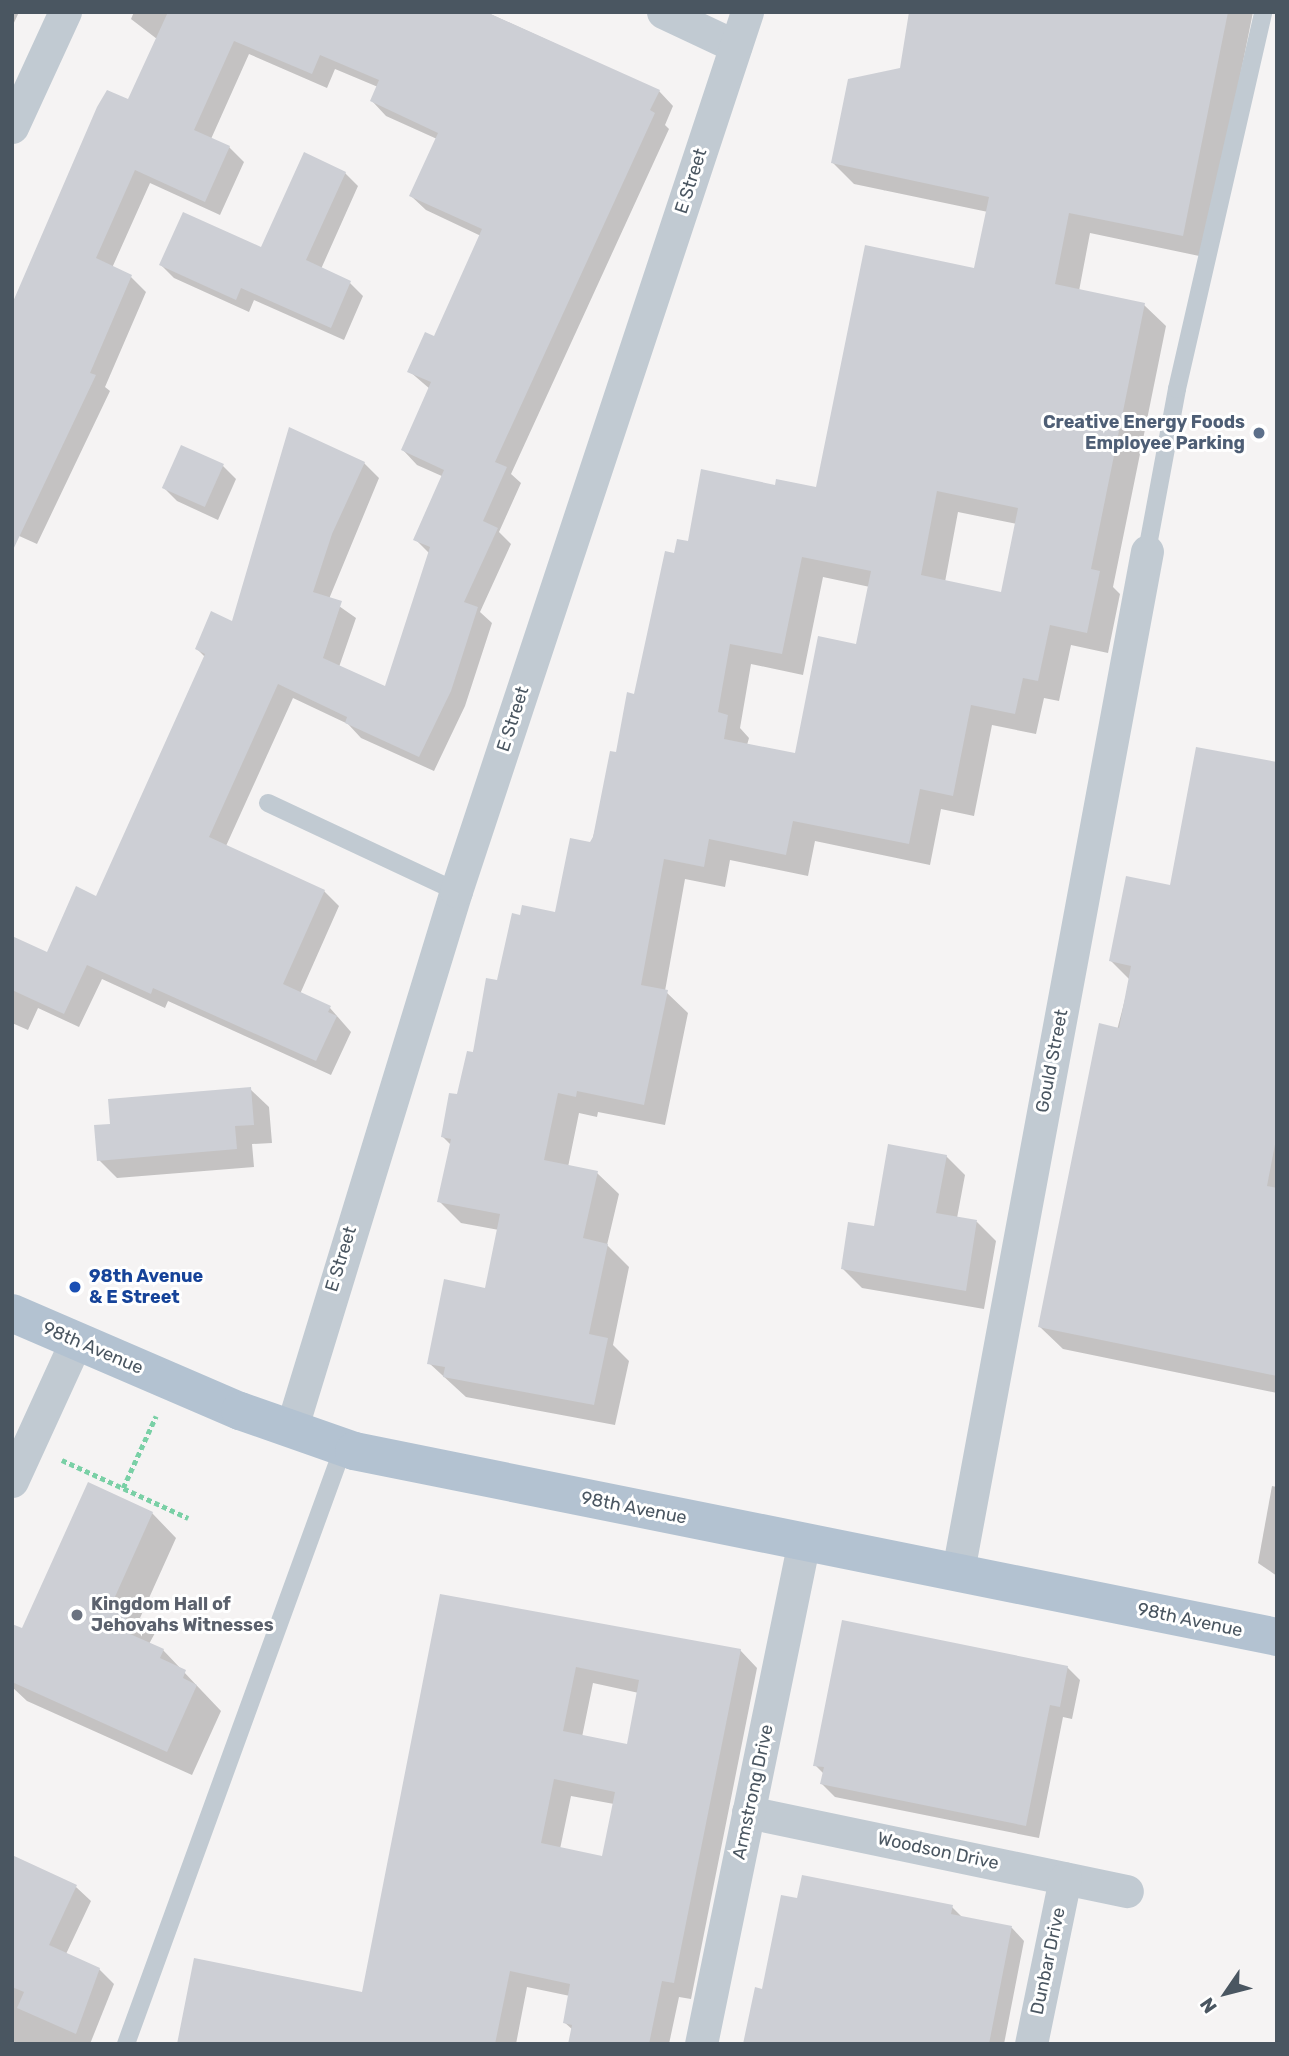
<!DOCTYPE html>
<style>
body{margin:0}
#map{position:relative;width:1289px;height:2056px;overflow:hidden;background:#f5f3f3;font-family:Rubik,sans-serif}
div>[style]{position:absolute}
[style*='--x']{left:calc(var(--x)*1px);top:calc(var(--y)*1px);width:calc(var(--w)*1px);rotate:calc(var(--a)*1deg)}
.shadow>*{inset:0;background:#0003}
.building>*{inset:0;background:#cdcfd5;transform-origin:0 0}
.path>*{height:4.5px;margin-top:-2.25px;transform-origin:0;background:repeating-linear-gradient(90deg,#7ad0a6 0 5px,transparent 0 8.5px)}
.lane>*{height:18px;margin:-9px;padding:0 9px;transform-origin:9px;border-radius:9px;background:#c1cad2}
.street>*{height:33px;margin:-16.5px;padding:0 16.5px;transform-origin:16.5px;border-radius:16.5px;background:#c1cad2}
.primary>*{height:38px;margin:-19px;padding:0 19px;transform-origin:19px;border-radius:19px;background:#b3c2d1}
.dots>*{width:19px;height:19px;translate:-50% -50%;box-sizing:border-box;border:4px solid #fff;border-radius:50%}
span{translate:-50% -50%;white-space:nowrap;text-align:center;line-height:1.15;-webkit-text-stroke:6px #fff;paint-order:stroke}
.street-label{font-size:18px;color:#4a5661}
.service-label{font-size:18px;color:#4e5e75;font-weight:700}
.right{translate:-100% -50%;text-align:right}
.transit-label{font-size:18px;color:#164399;font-weight:700}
.left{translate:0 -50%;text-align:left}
.worship-label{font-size:18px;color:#5b616d;font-weight:700}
.frame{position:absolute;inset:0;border:14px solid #4a5661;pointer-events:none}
.north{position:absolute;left:1191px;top:1958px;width:70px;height:70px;-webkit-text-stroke:5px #fff;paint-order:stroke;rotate:235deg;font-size:19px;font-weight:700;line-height:28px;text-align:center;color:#4a5661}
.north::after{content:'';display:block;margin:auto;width:24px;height:32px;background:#4a5661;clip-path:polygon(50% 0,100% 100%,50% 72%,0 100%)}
</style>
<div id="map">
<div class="shadow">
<div style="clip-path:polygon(12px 12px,19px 12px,12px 27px)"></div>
<div style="clip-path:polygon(134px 12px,486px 12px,659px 91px,673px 106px,665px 125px,669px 129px,511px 474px,521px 483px,499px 532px,511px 544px,480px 612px,492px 623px,465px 706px,434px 771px,361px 738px,348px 724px,293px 698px,226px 846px,324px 891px,339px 906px,300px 994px,330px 1008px,351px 1032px,331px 1075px,168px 1001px,165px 1008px,102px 979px,79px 1027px,38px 1008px,28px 1030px,12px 1023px,12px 938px,48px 954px,97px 898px,205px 657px,197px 649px,233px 623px,364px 463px,379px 478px,329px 599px,356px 618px,339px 667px,386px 688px,430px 554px,415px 539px,444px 477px,417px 465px,403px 450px,430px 389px,409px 371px,435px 339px,481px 236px,426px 210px,411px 196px,437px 139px,386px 116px,372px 101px,378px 87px,335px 69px,327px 88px,249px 54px,211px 139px,229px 147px,244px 162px,220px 215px,150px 183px,112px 268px,131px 277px,146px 292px,105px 387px,110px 391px,37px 544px,17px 535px,129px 102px,157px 39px,131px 19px)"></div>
<div style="clip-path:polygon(evenodd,912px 12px,1253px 12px,1204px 257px,1090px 233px,1079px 291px,1144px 305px,1166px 326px,1113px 587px,1120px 594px,1108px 653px,1071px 645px,1059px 701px,1044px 698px,1036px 734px,992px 725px,974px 816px,941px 809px,930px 865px,815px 841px,808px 876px,730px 860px,725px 887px,685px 879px,665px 991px,688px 1013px,665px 1125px,598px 1112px,597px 1117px,579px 1113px,568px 1167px,597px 1173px,619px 1194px,607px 1245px,629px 1267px,613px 1345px,629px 1361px,615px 1425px,466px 1397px,429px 1363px,487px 1290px,499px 1230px,461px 1223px,439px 1201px,451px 1145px,442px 1136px,499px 982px,557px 914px,591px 844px,675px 555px,776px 487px,817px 489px,976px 270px,988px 212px,854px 184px,833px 163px,901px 69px,912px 12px,958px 512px,1017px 524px,1002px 594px,945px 582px,958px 512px,912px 12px,823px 577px,870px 587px,857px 646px,796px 755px,747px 745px,749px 738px,740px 728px,751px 664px,803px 675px,823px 577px)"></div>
<div style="clip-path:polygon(345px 173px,358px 186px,321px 269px,350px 283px,363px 296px,344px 340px,254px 300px,249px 312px,174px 278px,161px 265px,262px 250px)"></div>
<div style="clip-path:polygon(182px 448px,223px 466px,236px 479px,218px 520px,177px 501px,164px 488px)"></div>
<div style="clip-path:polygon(1277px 764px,1277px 1393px,1063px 1349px,1040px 1327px,1130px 980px,1111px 961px)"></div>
<div style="clip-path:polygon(250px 1089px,269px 1107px,272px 1143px,252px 1144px,254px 1167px,117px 1178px,99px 1160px,112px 1125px)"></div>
<div style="clip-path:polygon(946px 1156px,965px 1175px,957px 1218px,977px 1222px,996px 1241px,984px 1309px,862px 1288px,843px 1269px)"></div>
<div style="clip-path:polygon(1272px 1486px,1277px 1487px,1277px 1576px,1258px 1563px)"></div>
<div style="clip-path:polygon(152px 1513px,176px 1538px,140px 1618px,155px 1633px,149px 1644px,163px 1650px,221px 1711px,192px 1775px,27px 1701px,12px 1687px,12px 1654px)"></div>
<div style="clip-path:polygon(evenodd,441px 1596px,740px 1650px,757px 1668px,691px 1999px,679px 1997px,669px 2044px,570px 2044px,573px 2030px,564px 2022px,570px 1996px,527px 1987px,516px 2044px,179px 2044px,363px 1994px,441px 1596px,593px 1683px,639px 1693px,628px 1746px,582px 1737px,593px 1683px,441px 1596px,571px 1796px,614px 1804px,603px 1858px,560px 1849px,571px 1796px)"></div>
<div style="clip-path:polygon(1067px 1667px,1080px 1680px,1072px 1719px,1063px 1717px,1039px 1838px,835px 1797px,822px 1784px,824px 1774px,815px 1765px)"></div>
<div style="clip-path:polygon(12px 1857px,76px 1887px,91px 1901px,66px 1954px,99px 1969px,114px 1984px,90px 2044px,12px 2044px)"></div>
<div style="clip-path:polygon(799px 1900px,952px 1907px,963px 1918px,1012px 1928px,1024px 1941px,1004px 2044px,746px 2044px)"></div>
</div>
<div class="building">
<div style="clip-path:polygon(168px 12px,486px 12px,660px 90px,650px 110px,655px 113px,495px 462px,507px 467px,483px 521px,498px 528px,464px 602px,478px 607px,451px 691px,419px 757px,345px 723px,347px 717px,278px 684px,209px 837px,325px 890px,283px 984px,331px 1006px,328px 1012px,337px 1016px,316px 1061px,153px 988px,151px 994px,87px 965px,64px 1014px,12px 990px,12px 936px,47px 952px,76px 886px,96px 896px,205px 654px,195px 649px,211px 611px,232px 621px,289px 427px,365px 462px,332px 534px,313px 592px,342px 601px,323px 658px,385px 686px,430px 547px,413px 540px,444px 470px,401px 450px,431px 382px,407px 372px,425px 332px,434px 336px,482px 229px,409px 196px,438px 133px,370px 101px,379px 80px,320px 55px,312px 74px,234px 41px,194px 130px,230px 146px,205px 202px,135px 170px,96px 258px,132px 275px,90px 373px,96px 375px,12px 552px,12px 304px,97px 107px,107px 90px,128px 99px)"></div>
<div style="clip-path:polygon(evenodd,909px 12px,1228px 12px,1183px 236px,1069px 213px,1055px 284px,1145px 303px,1091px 569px,1100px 571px,1087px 633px,1050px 625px,1038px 681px,1023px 678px,1015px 714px,971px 705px,953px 796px,920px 789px,909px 844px,793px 821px,786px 855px,709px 839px,704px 867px,664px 859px,641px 985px,668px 990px,644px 1105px,577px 1091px,576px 1097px,558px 1093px,544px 1160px,598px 1171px,583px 1238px,608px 1244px,589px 1334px,608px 1338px,594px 1405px,443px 1377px,445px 1367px,427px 1364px,444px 1279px,485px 1288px,500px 1214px,437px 1202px,451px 1139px,441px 1137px,449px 1093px,457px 1094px,467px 1051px,473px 1052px,486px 978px,497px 980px,512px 913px,520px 915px,522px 905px,555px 912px,570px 838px,590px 842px,593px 837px,610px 751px,616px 752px,627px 692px,634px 694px,665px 551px,674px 553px,677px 539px,688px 541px,701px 469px,775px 485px,776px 479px,816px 487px,865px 245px,974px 268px,989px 197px,831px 163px,848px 79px,900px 68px,909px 12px,937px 491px,1018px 508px,1001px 592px,921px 575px,937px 491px,909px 12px,802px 557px,871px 571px,856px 644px,818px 636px,795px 753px,724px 739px,728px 715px,718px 712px,730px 644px,782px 654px,802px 557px)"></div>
<div style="clip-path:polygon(304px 152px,346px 172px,306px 260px,351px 281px,331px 328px,241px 288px,236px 300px,159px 265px,183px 212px,261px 247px)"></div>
<div style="left:181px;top:445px;width:47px;height:47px;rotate:24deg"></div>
<div style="clip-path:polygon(1196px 747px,1277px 762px,1277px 1134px,1267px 1186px,1277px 1188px,1277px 1376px,1038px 1327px,1099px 1023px,1119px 1028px,1131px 966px,1109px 961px,1126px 876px,1170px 885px)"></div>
<div style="clip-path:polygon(251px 1087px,254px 1125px,235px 1126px,237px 1149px,97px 1161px,94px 1125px,110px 1124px,108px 1099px)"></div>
<div style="clip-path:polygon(888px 1144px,947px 1155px,936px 1213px,977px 1220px,966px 1291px,841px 1269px,848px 1222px,874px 1226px)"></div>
<div style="clip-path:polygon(88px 1482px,153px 1512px,114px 1599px,131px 1607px,121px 1630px,164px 1649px,160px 1658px,186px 1670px,183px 1678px,197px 1685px,167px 1752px,12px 1682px,12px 1624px,22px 1628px)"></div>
<div style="clip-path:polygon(evenodd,440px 1594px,741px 1649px,674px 1983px,662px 1981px,649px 2044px,568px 2044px,572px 2025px,563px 2023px,570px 1984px,510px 1971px,495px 2044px,177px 2044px,194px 1958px,362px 1992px,440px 1594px,576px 1667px,639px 1680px,627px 1744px,563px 1731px,576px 1667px,440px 1594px,554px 1779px,615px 1792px,602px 1856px,541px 1843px,554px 1779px)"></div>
<div style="clip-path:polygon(842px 1620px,1068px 1666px,1060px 1707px,1050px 1705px,1026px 1826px,820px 1784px,824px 1767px,813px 1766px)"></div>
<div style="clip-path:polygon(12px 1855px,77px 1885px,49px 1945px,100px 1968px,76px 2034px,17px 2008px,24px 1992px,12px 1987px)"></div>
<div style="clip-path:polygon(802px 1875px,953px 1905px,951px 1914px,1012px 1926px,989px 2044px,743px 2044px,755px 1987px,762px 1989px,781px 1895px,797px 1898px)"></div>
</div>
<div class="path">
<div style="--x:62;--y:1460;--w:139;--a:24.7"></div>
<div style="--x:123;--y:1488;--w:79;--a:-65.4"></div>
</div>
<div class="lane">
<div style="--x:1147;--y:551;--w:165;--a:-79.5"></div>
<div style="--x:1177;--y:389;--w:387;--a:-77.1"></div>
<div style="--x:268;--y:803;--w:208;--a:25.1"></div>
<div style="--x:126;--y:2044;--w:634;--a:-69.99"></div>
</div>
<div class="street">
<div style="--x:663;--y:12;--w:80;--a:25.3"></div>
<div style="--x:12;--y:127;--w:127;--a:-65.3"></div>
<div style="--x:291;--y:1430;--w:564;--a:-72.98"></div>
<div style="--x:456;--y:891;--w:926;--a:-71.68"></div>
<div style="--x:12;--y:1481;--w:154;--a:-65.4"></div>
<div style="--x:958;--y:1571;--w:1037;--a:-79.5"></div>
<div style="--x:748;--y:1812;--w:387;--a:11.8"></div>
<div style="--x:701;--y:2044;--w:513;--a:-78.43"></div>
<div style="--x:1031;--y:2044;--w:169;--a:-78.4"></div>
</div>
<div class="primary">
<div style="--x:12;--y:1313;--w:248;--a:23.3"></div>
<div style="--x:240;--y:1411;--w:121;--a:19.3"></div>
<div style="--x:354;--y:1451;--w:942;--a:11.39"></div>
</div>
<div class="dots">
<div style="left:1259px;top:433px;background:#5c6f8a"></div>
<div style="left:75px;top:1287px;background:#1a4fb4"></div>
<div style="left:77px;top:1615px;background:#6b7280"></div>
</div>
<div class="street-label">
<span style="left:691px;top:181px;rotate:-72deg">E Street</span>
<span style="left:513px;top:719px;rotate:-72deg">E Street</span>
<span style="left:1052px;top:1061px;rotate:-79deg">Gould Street</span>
<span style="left:341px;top:1259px;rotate:-73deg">E Street</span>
<span style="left:93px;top:1348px;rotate:23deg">98th Avenue</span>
<span style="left:634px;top:1508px;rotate:11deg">98th Avenue</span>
<span style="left:1190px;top:1620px;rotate:12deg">98th Avenue</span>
<span style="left:753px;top:1792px;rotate:-78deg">Armstrong Drive</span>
<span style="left:938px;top:1851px;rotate:12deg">Woodson Drive</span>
<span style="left:1048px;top:1961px;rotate:-78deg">Dunbar Drive</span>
</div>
<div class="service-label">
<span class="right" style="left:1245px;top:433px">Creative Energy Foods<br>Employee Parking</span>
</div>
<div class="transit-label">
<span class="left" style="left:89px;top:1287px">98th Avenue<br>&amp; E Street</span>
</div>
<div class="worship-label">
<span class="left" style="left:91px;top:1615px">Kingdom Hall of<br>Jehovahs Witnesses</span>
</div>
<div class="frame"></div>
<div class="north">N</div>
</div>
